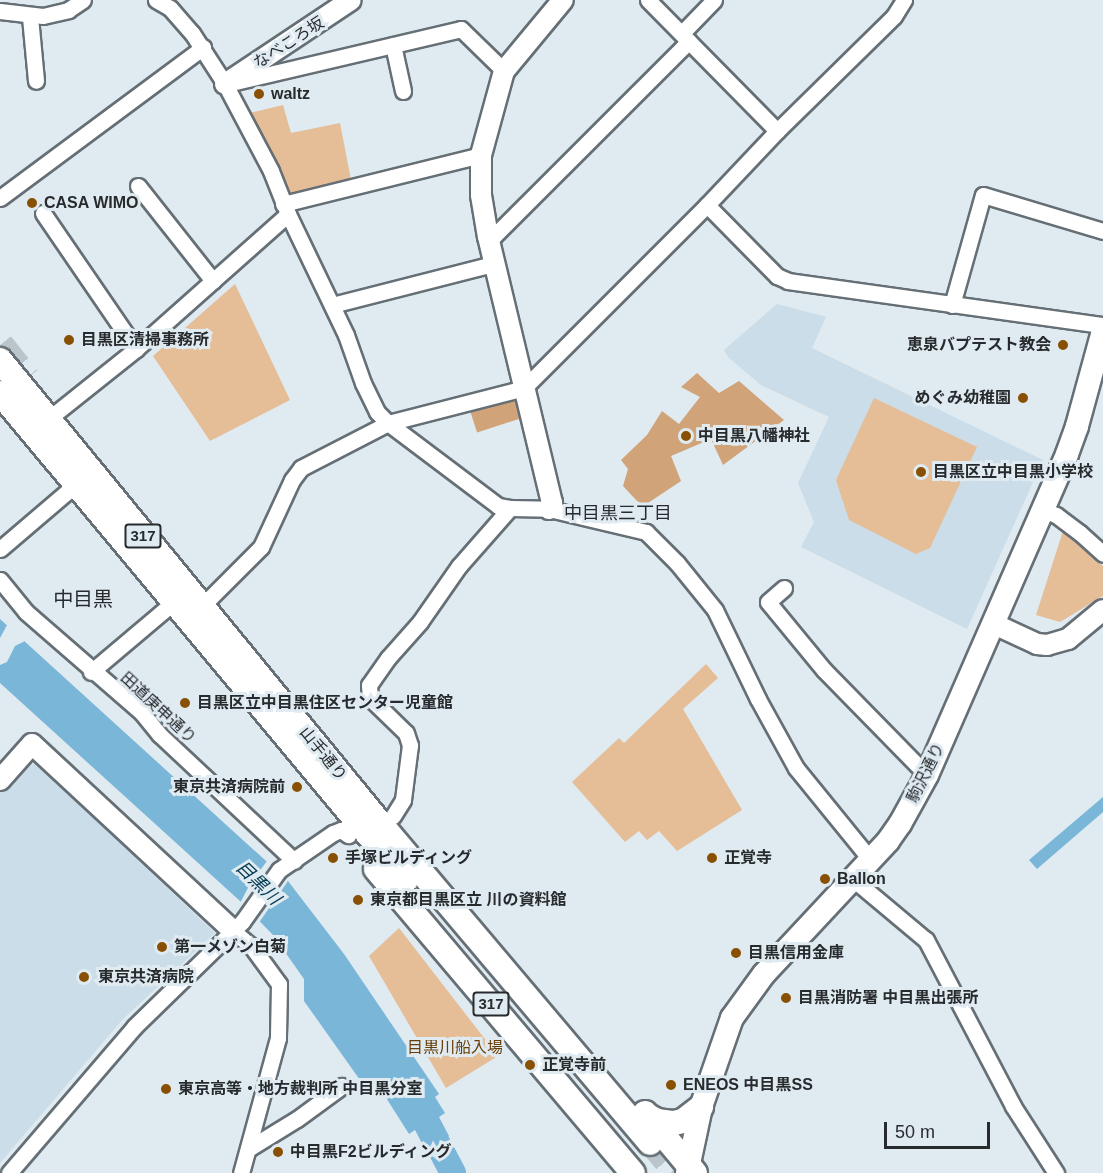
<!DOCTYPE html>
<meta charset="utf-8">
<style>
body{margin:0}
#map{position:relative;width:1103px;height:1173px;overflow:hidden;background:#dfeaf1;font-family:Arial,"Noto Sans JP",sans-serif}
div>[style]{position:absolute}
[style*='--x']{left:calc(var(--x)*1px);top:calc(var(--y)*1px);width:calc(var(--w)*1px);rotate:calc(var(--a)*1deg)}
.built>*{inset:0;background:#cbdde8}
.green>*{inset:0;background:#e5bd97}
.forest>*{inset:0;background:#d1a378;transform-origin:0 0}
.water>*{inset:0;background:#7ab6d8}
.pier>*{inset:0;background:#dfeaf1}
.river>*{height:26px;margin:-13px;padding:0 13px;transform-origin:13px;border-radius:13px;background:#7ab6d8}
.primary-tunnel>*{height:24px;margin-top:-12px;transform-origin:0;background:repeating-linear-gradient(90deg,#bac4ca 0 24px,transparent 0 36px)}
.motorway-tunnel>*{height:28px;margin-top:-14px;transform-origin:0;background:repeating-linear-gradient(90deg,#bac4ca 0 28px,transparent 0 42px)}
.roads{filter:drop-shadow(2px 0 #656f75) drop-shadow(-2px 0 #656f75) drop-shadow(0 2px #656f75) drop-shadow(0 -2px #656f75)}
.minor>*{height:15px;margin:-7.5px;padding:0 7.5px;transform-origin:7.5px;border-radius:7.5px;background:#fff}
.tertiary>*{height:20px;margin:-10px;padding:0 10px;transform-origin:10px;border-radius:10px;background:#fff}
.secondary>*{height:22px;margin:-11px;padding:0 11px;transform-origin:11px;border-radius:11px;background:#fff}
.primary>*{height:24px;margin:-12px;padding:0 12px;transform-origin:12px;border-radius:12px;background:#fff}
.dots>*{width:16px;height:16px;translate:-50% -50%;box-sizing:border-box;border:3px solid #dfeaf1;border-radius:50%}
span{translate:-50% -50%;white-space:nowrap;text-align:center;line-height:1.15;-webkit-text-stroke:6px #dfeaf1;paint-order:stroke}
.shield-label span{padding:2px 4px;background:#dfeaf1;border:2px solid;border-radius:4px;-webkit-text-stroke-width:0}
.shield-label{font-size:15px;color:#272b2e;font-weight:700}
.street-label{font-size:16px;color:#272b2e}
.poi-label{font-size:16px;color:#272b2e;font-weight:700}
.left{translate:0 -50%;text-align:left}
.right{translate:-100% -50%;text-align:right}
.park-label{font-size:16px;color:#693e07}
.neighbourhood-label{font-size:18px;color:#272b2e}
.water-label{font-size:18px;color:#043a51;font-style:italic}
.quarter-label{font-size:20px;color:#272b2e}
.scale{position:absolute;left:884px;top:1122px;width:106px;height:27px;box-sizing:border-box;border:3px solid #272b2e;border-top:0;padding-left:8px;font-size:18px;line-height:21px;white-space:nowrap;color:#272b2e;-webkit-text-stroke:4px #dfeaf1;paint-order:stroke}
</style>
<div id="map">
<div class="built">
<div style="clip-path:polygon(777px 304px,826px 317px,812px 348px,1043px 460px,967px 629px,801px 547px,814px 522px,798px 483px,829px 417px,761px 385px,728px 357px,724px 350px)"></div>
<div style="clip-path:polygon(24px 764px,36px 764px,215px 933px,122px 1020px,0 1163px,0 791px)"></div>
</div>
<div class="green">
<div style="clip-path:polygon(283px 105px,291px 133px,340px 123px,351px 180px,290px 197px,284px 195px,241px 115px)"></div>
<div style="clip-path:polygon(235px 284px,290px 400px,210px 441px,153px 356px)"></div>
<div style="clip-path:polygon(874px 398px,977px 447px,930px 548px,916px 554px,849px 520px,836px 480px)"></div>
<div style="clip-path:polygon(1063px 531px,1103px 566px,1103px 596px,1060px 622px,1036px 615px)"></div>
<div style="clip-path:polygon(706px 664px,718px 678px,683px 709px,742px 810px,677px 851px,659px 831px,647px 840px,639px 831px,625px 842px,572px 782px,619px 738px,624px 743px)"></div>
<div style="clip-path:polygon(399px 928px,498px 1056px,446px 1088px,369px 956px)"></div>
</div>
<div class="forest">
<div style="clip-path:polygon(697px 373px,719px 393px,739px 381px,784px 420px,723px 465px,711px 439px,671px 456px,681px 481px,645px 505px,637px 501px,623px 486px,628px 469px,621px 460px,647px 435px,662px 411px,679px 424px,700px 397px,681px 387px)"></div>
<div style="left:515px;top:397px;width:22px;height:47px;rotate:72deg"></div>
</div>
<div class="water">
<div style="clip-path:polygon(0 619px,288px 881px,344px 954px,439px 1094px,435px 1097px,445px 1113px,439px 1117px,449px 1136px,425px 1149px,415px 1130px,409px 1134px,378px 1085px,368px 1085px,360px 1080px,304px 1001px,304px 979px,273px 935px,240px 901px,0 683px)"></div>
<div style="clip-path:polygon(1103px 797px,1103px 812px,1037px 869px,1029px 860px)"></div>
</div>
<div class="pier">
<div style="clip-path:polygon(7px 625px,25px 641px,15px 646px,7px 662px,0 665px,0 638px)"></div>
<div style="clip-path:polygon(267px 861px,288px 881px,258px 924px,239px 905px,250px 884px)"></div>
</div>
<div class="river">
<div style="--x:421;--y:1112;--w:69;--a:62.3"></div>
</div>
<div class="primary-tunnel">
<div style="--x:650;--y:1143;--w:39;--a:50"></div>
</div>
<div class="motorway-tunnel">
<div style="--x:0;--y:345;--w:43;--a:51.5"></div>
</div>
<div class="roads">
<div class="minor">
<div style="--x:156;--y:0;--w:16;--a:30"></div>
<div style="--x:170;--y:8;--w:33;--a:49"></div>
<div style="--x:192;--y:33;--w:61;--a:57.1"></div>
<div style="--x:225;--y:84;--w:98;--a:62.1"></div>
<div style="--x:271;--y:171;--w:46;--a:68.4"></div>
<div style="--x:288;--y:214;--w:134;--a:64.4"></div>
<div style="--x:346;--y:335;--w:51;--a:70.5"></div>
<div style="--x:363;--y:383;--w:32;--a:64"></div>
<div style="--x:377;--y:412;--w:16;--a:45"></div>
<div style="--x:388;--y:423;--w:138;--a:37"></div>
<div style="--x:498;--y:506;--w:12;--a:9"></div>
<div style="--x:510;--y:508;--w:77;--a:131.3"></div>
<div style="--x:459;--y:566;--w:68;--a:124.9"></div>
<div style="--x:420;--y:622;--w:48;--a:131.6"></div>
<div style="--x:388;--y:658;--w:33;--a:125"></div>
<div style="--x:369;--y:685;--w:13;--a:86"></div>
<div style="--x:370;--y:698;--w:50;--a:44.2"></div>
<div style="--x:406;--y:733;--w:13;--a:72"></div>
<div style="--x:410;--y:745;--w:55;--a:97.3"></div>
<div style="--x:403;--y:800;--w:19;--a:122"></div>
<div style="--x:648;--y:0;--w:184;--a:45.4"></div>
<div style="--x:0;--y:11;--w:43;--a:6.6"></div>
<div style="--x:43;--y:16;--w:26;--a:-13"></div>
<div style="--x:68;--y:10;--w:18;--a:-34"></div>
<div style="--x:30;--y:17;--w:64;--a:84.6"></div>
<div style="--x:682;--y:33;--w:46;--a:-45.9"></div>
<div style="--x:393;--y:45;--w:47;--a:77.7"></div>
<div style="--x:231;--y:83;--w:236;--a:-13.2"></div>
<div style="--x:461;--y:29;--w:60;--a:44.3"></div>
<div style="--x:138;--y:186;--w:121;--a:51.7"></div>
<div style="--x:0;--y:198;--w:253;--a:-36.6"></div>
<div style="--x:283;--y:204;--w:204;--a:-13.9"></div>
<div style="--x:707;--y:205;--w:100;--a:45.4"></div>
<div style="--x:777;--y:276;--w:12;--a:24"></div>
<div style="--x:788;--y:281;--w:318;--a:8"></div>
<div style="--x:43;--y:213;--w:165;--a:55.6"></div>
<div style="--x:488;--y:237;--w:7;--a:-16"></div>
<div style="--x:495;--y:235;--w:274;--a:-45"></div>
<div style="--x:332;--y:305;--w:166;--a:-14.3"></div>
<div style="--x:952;--y:305;--w:114;--a:-74.3"></div>
<div style="--x:983;--y:195;--w:125;--a:16.7"></div>
<div style="--x:47;--y:420;--w:114;--a:-38.6"></div>
<div style="--x:136;--y:349;--w:203;--a:-41.6"></div>
<div style="--x:510;--y:508;--w:39;--a:1"></div>
<div style="--x:549;--y:509;--w:100;--a:13.3"></div>
<div style="--x:646;--y:532;--w:44;--a:45"></div>
<div style="--x:677;--y:563;--w:60;--a:51"></div>
<div style="--x:715;--y:610;--w:99;--a:64.2"></div>
<div style="--x:758;--y:699;--w:79;--a:61.2"></div>
<div style="--x:796;--y:768;--w:117;--a:50.9"></div>
<div style="--x:1043;--y:510;--w:14;--a:21"></div>
<div style="--x:1056;--y:515;--w:30;--a:37"></div>
<div style="--x:1080;--y:533;--w:31;--a:42"></div>
<div style="--x:0;--y:549;--w:99;--a:-40.5"></div>
<div style="--x:0;--y:580;--w:41;--a:50.9"></div>
<div style="--x:26;--y:612;--w:154;--a:41"></div>
<div style="--x:142;--y:713;--w:28;--a:51"></div>
<div style="--x:160;--y:735;--w:184;--a:43.2"></div>
<div style="--x:784;--y:588;--w:21;--a:139"></div>
<div style="--x:768;--y:602;--w:88;--a:50.5"></div>
<div style="--x:824;--y:670;--w:147;--a:45.6"></div>
<div style="--x:201;--y:607;--w:85;--a:-45"></div>
<div style="--x:261;--y:547;--w:74;--a:-65.2"></div>
<div style="--x:292;--y:480;--w:15;--a:-53"></div>
<div style="--x:301;--y:468;--w:98;--a:-27.3"></div>
<div style="--x:388;--y:423;--w:140;--a:-14.4"></div>
<div style="--x:524;--y:388;--w:259;--a:-45"></div>
<div style="--x:707;--y:205;--w:102;--a:-46.6"></div>
<div style="--x:777;--y:131;--w:164;--a:-44.5"></div>
<div style="--x:894;--y:16;--w:19;--a:-58"></div>
<div style="--x:91;--y:672;--w:118;--a:-40.2"></div>
<div style="--x:853;--y:879;--w:95;--a:39.9"></div>
<div style="--x:926;--y:940;--w:187;--a:62.3"></div>
<div style="--x:1013;--y:1106;--w:80;--a:57.3"></div>
<div style="--x:233;--y:931;--w:25;--a:40"></div>
<div style="--x:252;--y:947;--w:46;--a:53.9"></div>
<div style="--x:279;--y:984;--w:54;--a:91.1"></div>
<div style="--x:278;--y:1038;--w:140;--a:105.3"></div>
<div style="--x:248;--y:1149;--w:57;--a:-31.5"></div>
<div style="--x:297;--y:1119;--w:56;--a:-36.3"></div>
<div style="--x:9;--y:1173;--w:192;--a:-49.4"></div>
<div style="--x:134;--y:1027;--w:151;--a:-44.2"></div>
<div style="--x:242;--y:922;--w:64;--a:-54.6"></div>
<div style="--x:279;--y:870;--w:65;--a:-34.4"></div>
<div style="--x:333;--y:833;--w:9;--a:-21"></div>
<div style="--x:341;--y:830;--w:9;--a:36"></div>
</div>
<div class="tertiary">
<div style="--x:225;--y:84;--w:151;--a:-33.7"></div>
<div style="--x:549;--y:509;--w:7;--a:-63"></div>
<div style="--x:552;--y:503;--w:274;--a:-103.5"></div>
<div style="--x:488;--y:237;--w:43;--a:-99.5"></div>
<div style="--x:481;--y:195;--w:40;--a:-90"></div>
<div style="--x:481;--y:155;--w:87;--a:-74.7"></div>
<div style="--x:504;--y:71;--w:92;--a:-50.3"></div>
<div style="--x:994;--y:624;--w:47;--a:24.9"></div>
<div style="--x:1037;--y:644;--w:10;--a:6"></div>
<div style="--x:1047;--y:645;--w:22;--a:-16"></div>
<div style="--x:1068;--y:639;--w:45;--a:-39.6"></div>
<div style="--x:0;--y:780;--w:48;--a:-48.4"></div>
<div style="--x:32;--y:744;--w:275;--a:42.9"></div>
</div>
<div class="secondary">
<div style="--x:687;--y:1173;--w:67;--a:-78"></div>
<div style="--x:701;--y:1107;--w:94;--a:-70.8"></div>
<div style="--x:732;--y:1018;--w:54;--a:-54"></div>
<div style="--x:764;--y:974;--w:182;--a:-47"></div>
<div style="--x:888;--y:841;--w:21;--a:-55"></div>
<div style="--x:900;--y:824;--w:56;--a:-61.1"></div>
<div style="--x:927;--y:775;--w:350;--a:-66.4"></div>
<div style="--x:1067;--y:454;--w:30;--a:-70"></div>
<div style="--x:1077;--y:426;--w:98;--a:-74.7"></div>
</div>
<div class="primary">
<div style="--x:0;--y:360;--w:598;--a:50.64"></div>
<div style="--x:379;--y:822;--w:420;--a:49.8"></div>
<div style="--x:0;--y:393;--w:634;--a:50.18"></div>
<div style="--x:376;--y:869;--w:398;--a:49.8"></div>
<div style="--x:645;--y:1113;--w:78;--a:50.2"></div>
<div style="--x:648;--y:1116;--w:10;--a:29"></div>
<div style="--x:657;--y:1121;--w:17;--a:7"></div>
<div style="--x:674;--y:1123;--w:9;--a:-13"></div>
<div style="--x:683;--y:1121;--w:23;--a:-38"></div>
</div>
</div>
<div class="dots">
<div style="left:259px;top:94px;background:#895003"></div>
<div style="left:32px;top:203px;background:#895003"></div>
<div style="left:69px;top:340px;background:#895003"></div>
<div style="left:1063px;top:345px;background:#895003"></div>
<div style="left:1023px;top:398px;background:#895003"></div>
<div style="left:686px;top:436px;background:#895003"></div>
<div style="left:921px;top:472px;background:#895003"></div>
<div style="left:185px;top:703px;background:#895003"></div>
<div style="left:297px;top:787px;background:#895003"></div>
<div style="left:333px;top:858px;background:#895003"></div>
<div style="left:712px;top:858px;background:#895003"></div>
<div style="left:825px;top:879px;background:#895003"></div>
<div style="left:358px;top:900px;background:#895003"></div>
<div style="left:162px;top:947px;background:#895003"></div>
<div style="left:736px;top:953px;background:#895003"></div>
<div style="left:84px;top:977px;background:#895003"></div>
<div style="left:786px;top:998px;background:#895003"></div>
<div style="left:530px;top:1065px;background:#895003"></div>
<div style="left:671px;top:1085px;background:#895003"></div>
<div style="left:166px;top:1089px;background:#895003"></div>
<div style="left:278px;top:1152px;background:#895003"></div>
</div>
<div class="shield-label">
<span style="left:143px;top:536px">317</span>
<span style="left:491px;top:1004px">317</span>
</div>
<div class="street-label">
<span style="left:289px;top:43px;rotate:-33deg">なべころ坂</span>
<span style="left:158px;top:708px;rotate:43deg">田道庚申通り</span>
<span style="left:323px;top:754px;rotate:51deg">山手通り</span>
<span style="left:926px;top:773px;rotate:-64deg">駒沢通り</span>
</div>
<div class="poi-label">
<span class="left" style="left:271px;top:94px">waltz</span>
<span class="left" style="left:44px;top:203px">CASA WIMO</span>
<span class="left" style="left:81px;top:340px">目黒区清掃事務所</span>
<span class="right" style="left:1051px;top:345px">恵泉バプテスト教会</span>
<span class="right" style="left:1011px;top:398px">めぐみ幼稚園</span>
<span class="left" style="left:698px;top:436px">中目黒八幡神社</span>
<span class="left" style="left:933px;top:472px">目黒区立中目黒小学校</span>
<span class="left" style="left:197px;top:703px">目黒区立中目黒住区センター児童館</span>
<span class="right" style="left:285px;top:787px">東京共済病院前</span>
<span class="left" style="left:345px;top:858px">手塚ビルディング</span>
<span class="left" style="left:724px;top:858px">正覚寺</span>
<span class="left" style="left:837px;top:879px">Ballon</span>
<span class="left" style="left:370px;top:900px">東京都目黒区立 川の資料館</span>
<span class="left" style="left:174px;top:947px">第一メゾン白菊</span>
<span class="left" style="left:748px;top:953px">目黒信用金庫</span>
<span class="left" style="left:98px;top:977px">東京共済病院</span>
<span class="left" style="left:798px;top:998px">目黒消防署 中目黒出張所</span>
<span class="left" style="left:542px;top:1065px">正覚寺前</span>
<span class="left" style="left:683px;top:1085px">ENEOS 中目黒SS</span>
<span class="left" style="left:178px;top:1089px">東京高等・地方裁判所 中目黒分室</span>
<span class="left" style="left:290px;top:1152px">中目黒F2ビルディング</span>
</div>
<div class="park-label">
<span style="left:455px;top:1048px">目黒川船入場</span>
</div>
<div class="neighbourhood-label">
<span style="left:618px;top:513px">中目黒三丁目</span>
</div>
<div class="water-label">
<span style="left:258px;top:883px;rotate:44deg">目黒川</span>
</div>
<div class="quarter-label">
<span style="left:83px;top:599px">中目黒</span>
</div>
<div class="scale">50 m</div>
</div>
